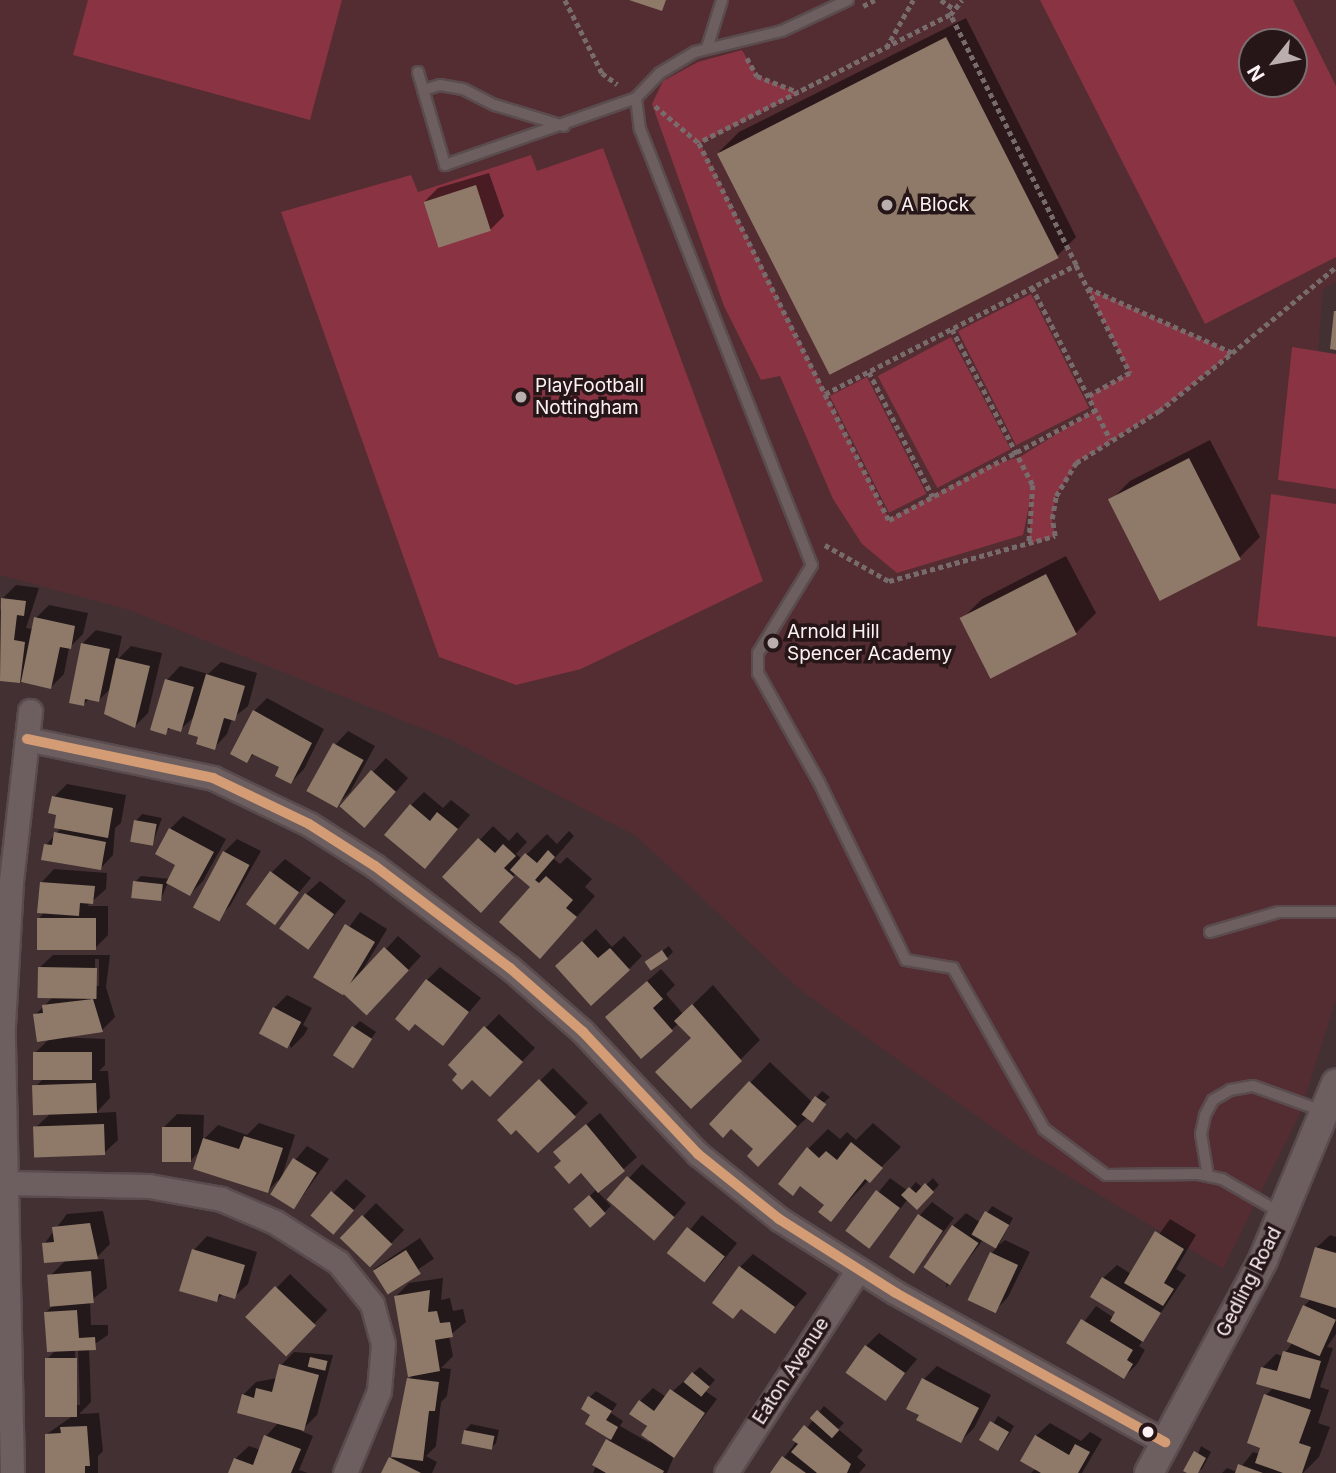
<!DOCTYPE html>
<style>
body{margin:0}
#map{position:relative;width:1336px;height:1473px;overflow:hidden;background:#433032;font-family:Inter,sans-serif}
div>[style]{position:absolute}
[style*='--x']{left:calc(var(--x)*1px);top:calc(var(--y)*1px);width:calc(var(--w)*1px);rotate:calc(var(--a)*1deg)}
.built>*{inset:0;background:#532d31}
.green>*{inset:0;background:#893343;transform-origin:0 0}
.shadow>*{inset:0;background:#0007;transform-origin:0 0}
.building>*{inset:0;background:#8f7a6a;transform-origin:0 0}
.path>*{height:4.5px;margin-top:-2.25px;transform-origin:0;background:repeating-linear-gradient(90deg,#776b6c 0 5px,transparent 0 8.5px)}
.roads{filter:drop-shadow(2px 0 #5a4c4e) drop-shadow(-2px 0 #5a4c4e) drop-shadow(0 2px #5a4c4e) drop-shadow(0 -2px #5a4c4e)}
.service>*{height:10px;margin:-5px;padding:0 5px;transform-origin:5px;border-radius:5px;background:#6d5e5f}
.minor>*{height:23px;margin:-11.5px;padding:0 11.5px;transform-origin:11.5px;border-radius:11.5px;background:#6d5e5f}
.tertiary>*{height:28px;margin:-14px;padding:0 14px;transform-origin:14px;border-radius:14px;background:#6d5e5f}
.bus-1>*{height:10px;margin:-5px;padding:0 5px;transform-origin:5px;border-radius:5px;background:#d39c74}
.dots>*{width:19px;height:19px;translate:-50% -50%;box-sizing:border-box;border:4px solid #261618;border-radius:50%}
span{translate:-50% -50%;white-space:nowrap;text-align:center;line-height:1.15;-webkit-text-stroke:7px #261618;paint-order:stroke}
.poi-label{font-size:19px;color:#fcf2f3}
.left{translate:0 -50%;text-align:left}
.street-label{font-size:19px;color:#fcf2f3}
.north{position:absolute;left:1238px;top:28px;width:70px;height:70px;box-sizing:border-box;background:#261618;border:2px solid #7c6e70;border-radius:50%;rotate:239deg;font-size:19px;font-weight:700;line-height:28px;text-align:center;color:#fcf2f3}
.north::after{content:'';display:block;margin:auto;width:24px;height:32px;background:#bbaeaf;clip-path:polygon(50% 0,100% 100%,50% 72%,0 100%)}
</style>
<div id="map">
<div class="built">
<div style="clip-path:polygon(evenodd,0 0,1336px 0,1336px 282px,1323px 289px,1318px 353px,1336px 356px,1336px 1000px,1299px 1116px,1223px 1269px,1021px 1148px,799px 989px,636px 836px,451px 740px,129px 610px,0 575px,0 0,1252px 42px,1294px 42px,1294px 84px,1252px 84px,1252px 42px)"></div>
</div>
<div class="green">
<div style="clip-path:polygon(88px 0,342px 0,310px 120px,73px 55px)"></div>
<div style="clip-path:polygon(evenodd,1040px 0,1293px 0,1336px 86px,1336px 257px,1205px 324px,1040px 0,1252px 42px,1294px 42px,1294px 84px,1252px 84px,1252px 42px)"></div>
<div style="clip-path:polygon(742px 50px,757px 76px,799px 93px,700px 143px,889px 519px,988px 466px,1020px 457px,1095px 410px,1089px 396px,1130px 373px,1087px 288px,1232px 353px,1159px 411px,1076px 463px,1056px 496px,1052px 519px,1055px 536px,1029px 544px,1032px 492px,1023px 535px,897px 573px,862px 544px,833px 499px,780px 376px,761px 380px,724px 306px,652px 104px,663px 81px,698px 62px)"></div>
<div style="clip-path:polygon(603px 148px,763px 581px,581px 669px,516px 685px,439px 657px,281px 212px,411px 175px,418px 192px,531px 155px,537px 171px)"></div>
<div style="left:1031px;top:294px;width:128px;height:82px;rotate:63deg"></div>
<div style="left:951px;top:337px;width:127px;height:83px;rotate:62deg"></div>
<div style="clip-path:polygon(1292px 347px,1336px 354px,1336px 489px,1278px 480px)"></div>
<div style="left:867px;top:377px;width:131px;height:42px;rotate:63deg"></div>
<div style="clip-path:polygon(1271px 494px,1336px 504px,1336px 637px,1257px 626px)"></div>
</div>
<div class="shadow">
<div style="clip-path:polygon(966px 18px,1076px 237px,1056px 257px,719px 152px,739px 132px)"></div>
<div style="clip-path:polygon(489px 173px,504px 216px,491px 229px,440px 245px,425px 201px,438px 188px)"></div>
<div style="clip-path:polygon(1210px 440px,1260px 537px,1240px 557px,1110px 501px,1130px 481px)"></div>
<div style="clip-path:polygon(1066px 556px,1096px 613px,1076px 633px,962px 619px,982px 599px)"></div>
<div style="clip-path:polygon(16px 585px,39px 588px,26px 628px,34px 629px,36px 618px,49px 605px,88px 613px,83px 634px,69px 648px,64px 674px,51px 687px,0 679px,0 612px,3px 598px)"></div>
<div style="clip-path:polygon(96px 630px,122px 636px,117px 660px,131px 646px,162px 653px,148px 713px,135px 726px,112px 687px,99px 700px,90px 698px,84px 704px,82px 644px)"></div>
<div style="clip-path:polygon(221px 662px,257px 673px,248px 706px,232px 719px,227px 734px,214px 748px,200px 736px,196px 715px,180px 730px,171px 727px,165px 733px,167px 680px,180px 666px,208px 674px)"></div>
<div style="clip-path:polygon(267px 698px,324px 729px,304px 769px,291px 782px,282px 766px,255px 753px,247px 761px,254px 711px)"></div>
<div style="clip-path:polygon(348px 731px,375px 746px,350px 792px,337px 805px,335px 745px)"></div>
<div style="clip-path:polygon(386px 758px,408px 778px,378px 813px,373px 772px)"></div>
<div style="clip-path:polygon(67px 784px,126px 795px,121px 823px,115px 828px,113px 855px,100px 869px,46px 845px,62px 827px,54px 797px)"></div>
<div style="clip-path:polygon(424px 792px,443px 808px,451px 800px,470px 815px,425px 867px,411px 805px)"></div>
<div style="clip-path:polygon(142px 814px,162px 818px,152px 845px,136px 821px)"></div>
<div style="clip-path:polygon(183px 816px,226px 839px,203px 881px,190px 894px,168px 882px,161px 899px,135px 882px,141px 876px,170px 879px,178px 864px,170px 829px)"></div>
<div style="clip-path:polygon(493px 826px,509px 841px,517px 832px,527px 842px,516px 854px,522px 859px,547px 834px,557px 844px,569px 831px,574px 836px,554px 859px,560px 864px,567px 857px,592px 879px,585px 887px,595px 896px,560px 936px,532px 887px,516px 873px,494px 897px,445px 877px)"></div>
<div style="clip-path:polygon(237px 839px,261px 851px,230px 906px,217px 919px,224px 852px)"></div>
<div style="clip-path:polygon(285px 859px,311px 878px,274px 923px,272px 872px)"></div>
<div style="clip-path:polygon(54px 869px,107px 873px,106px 889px,87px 906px,108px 906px,108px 935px,95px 948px,38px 919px,46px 911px,41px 883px)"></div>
<div style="clip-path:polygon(320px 881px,346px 901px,308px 948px,306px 894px)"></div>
<div style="clip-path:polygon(360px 912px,387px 929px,355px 983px,398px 936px,421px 956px,368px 1014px,343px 991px,314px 976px)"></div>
<div style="clip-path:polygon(596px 929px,612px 947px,624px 936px,642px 956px,629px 969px,570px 953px)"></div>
<div style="clip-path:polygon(669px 946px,673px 952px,667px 958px,654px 957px)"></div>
<div style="clip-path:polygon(evenodd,53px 955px,110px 955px,106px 987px,115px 1017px,102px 1030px,56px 1037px,105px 1039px,105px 1065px,99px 1071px,108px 1071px,110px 1098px,96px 1113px,116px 1112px,118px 1140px,104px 1153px,35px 1128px,49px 1115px,34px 1088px,43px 1079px,35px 1053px,50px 1038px,35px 1015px,54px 996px,39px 968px,53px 955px,95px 959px,99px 959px,99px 986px,95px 986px,95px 959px)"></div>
<div style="clip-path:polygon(440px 967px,481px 998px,443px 1043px,427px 980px)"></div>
<div style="clip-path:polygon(661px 969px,675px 985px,666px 994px,683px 1014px,713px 985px,760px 1040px,740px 1060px,693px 1037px,679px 1023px,641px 1057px,621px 1004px)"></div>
<div style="clip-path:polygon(287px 995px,312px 1008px,303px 1025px,308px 1028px,304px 1035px,291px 1048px,274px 1008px)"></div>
<div style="clip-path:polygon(499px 1014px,535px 1048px,503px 1081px,460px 1074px,450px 1065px)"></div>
<div style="clip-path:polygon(360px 1021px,376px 1032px,352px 1065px,354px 1027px)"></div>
<div style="clip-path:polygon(770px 1062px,812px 1102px,822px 1091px,830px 1097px,778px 1144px,755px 1149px,731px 1127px,711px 1124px)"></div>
<div style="clip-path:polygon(553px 1068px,588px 1103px,538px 1151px,516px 1128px,500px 1120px)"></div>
<div style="clip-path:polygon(600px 1113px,637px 1157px,598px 1192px,611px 1206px,591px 1225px,576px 1209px,597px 1189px,582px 1171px,563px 1160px,569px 1139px)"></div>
<div style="clip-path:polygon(177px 1114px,204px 1115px,203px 1140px,218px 1125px,247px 1135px,259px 1123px,295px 1135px,282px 1176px,307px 1146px,329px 1159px,294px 1208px,278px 1180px,268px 1191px,201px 1150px,190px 1161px,163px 1128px)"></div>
<div style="clip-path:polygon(873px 1123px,901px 1147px,830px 1220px,826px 1205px,801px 1185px,808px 1149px,828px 1129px,840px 1139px,847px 1132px,856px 1140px)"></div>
<div style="clip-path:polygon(642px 1164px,686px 1203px,667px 1225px,609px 1200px)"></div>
<div style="clip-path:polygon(890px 1178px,908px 1191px,916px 1182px,923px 1188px,933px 1178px,939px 1185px,917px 1208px,908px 1199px,870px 1246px,848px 1230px)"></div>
<div style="clip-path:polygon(346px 1179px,366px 1196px,334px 1232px,333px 1193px)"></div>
<div style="clip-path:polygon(932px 1202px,954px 1218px,913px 1272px,919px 1216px)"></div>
<div style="left:376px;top:1203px;width:39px;height:49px;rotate:44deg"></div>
<div style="clip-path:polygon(992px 1206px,1013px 1218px,999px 1245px,1005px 1240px,1030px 1252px,1008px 1297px,995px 1311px,992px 1253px,997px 1247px,983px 1240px,946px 1288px,953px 1226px,966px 1213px,981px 1223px)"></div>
<div style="clip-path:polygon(evenodd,103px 1211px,110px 1244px,94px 1260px,104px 1259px,107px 1288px,90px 1301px,91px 1325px,108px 1325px,108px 1335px,89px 1348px,91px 1402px,79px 1414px,99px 1413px,103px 1451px,98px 1456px,98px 1473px,47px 1473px,47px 1434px,74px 1415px,47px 1359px,56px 1350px,46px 1312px,52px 1306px,49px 1277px,66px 1260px,44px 1244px,67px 1214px,103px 1211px,75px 1349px,78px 1349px,80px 1405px,76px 1405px,75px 1349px)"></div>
<div style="left:702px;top:1215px;width:45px;height:50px;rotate:39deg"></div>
<div style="clip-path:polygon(1170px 1219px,1196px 1235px,1176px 1269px,1186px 1275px,1139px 1346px,1145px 1350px,1137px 1364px,1124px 1377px,1068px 1343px,1096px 1306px,1114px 1318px,1118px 1312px,1103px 1278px,1117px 1265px,1131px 1274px)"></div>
<div style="clip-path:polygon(1330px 1235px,1336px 1237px,1336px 1334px,1327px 1347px,1333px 1348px,1320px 1387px,1329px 1390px,1318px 1423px,1330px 1427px,1319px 1457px,1303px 1473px,1222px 1473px,1227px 1468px,1237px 1472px,1253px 1452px,1260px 1454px,1266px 1395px,1274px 1387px,1262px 1368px,1276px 1354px,1283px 1356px,1293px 1342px,1304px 1306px,1311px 1299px,1316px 1248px)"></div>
<div style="clip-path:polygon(207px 1236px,257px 1252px,248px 1284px,234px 1297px,223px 1294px,216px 1301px,194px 1250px)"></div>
<div style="left:420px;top:1238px;width:25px;height:56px;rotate:56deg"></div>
<div style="clip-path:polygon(753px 1254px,807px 1293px,775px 1332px,740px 1267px)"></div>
<div style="left:290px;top:1274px;width:52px;height:61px;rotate:44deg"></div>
<div style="clip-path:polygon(443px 1278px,441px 1300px,450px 1298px,453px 1311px,463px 1309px,466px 1322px,449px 1336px,453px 1356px,441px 1368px,451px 1369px,447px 1396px,441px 1402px,436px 1446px,426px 1456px,437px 1462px,432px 1473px,383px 1473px,393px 1455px,409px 1379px,414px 1374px,396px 1296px,409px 1283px)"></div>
<div style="clip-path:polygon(879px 1333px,917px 1359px,885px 1398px,866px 1346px)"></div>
<div style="clip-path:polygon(294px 1352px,333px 1355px,317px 1415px,301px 1431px,313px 1436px,299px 1470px,308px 1473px,230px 1473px,235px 1459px,249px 1446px,260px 1450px,266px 1436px,279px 1422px,243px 1395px,256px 1382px,277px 1378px,281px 1365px)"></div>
<div style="clip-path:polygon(937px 1366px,991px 1395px,974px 1428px,961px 1441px,924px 1379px)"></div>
<div style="clip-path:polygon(700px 1367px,715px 1380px,705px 1391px,717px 1399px,674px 1456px,667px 1473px,593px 1473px,610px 1437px,592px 1414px,590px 1397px,596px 1391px,617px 1404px,611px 1413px,623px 1421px,620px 1426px,650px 1443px,640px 1401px,653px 1388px,666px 1397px)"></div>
<div style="clip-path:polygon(824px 1406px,844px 1423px,838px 1429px,863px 1450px,857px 1457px,866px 1465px,859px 1473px,772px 1473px)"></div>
<div style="left:998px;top:1416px;width:19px;height:29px;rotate:32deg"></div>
<div style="clip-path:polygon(1050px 1423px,1081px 1441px,1090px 1432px,1102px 1439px,1082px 1473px,1031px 1473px,1036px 1468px,1036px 1436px)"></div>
<div style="clip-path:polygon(471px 1424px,499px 1430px,496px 1443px,490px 1449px,465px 1430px)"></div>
<div style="clip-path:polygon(1201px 1446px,1211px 1452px,1202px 1469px,1191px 1473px)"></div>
</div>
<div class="building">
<div style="clip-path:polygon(629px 0,666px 0,662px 11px)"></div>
<div style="left:946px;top:37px;width:248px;height:257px;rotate:63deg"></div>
<div style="left:476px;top:185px;width:48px;height:55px;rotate:72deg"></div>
<div style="clip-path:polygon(1334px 311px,1336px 311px,1336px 350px,1330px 349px)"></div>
<div style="left:1189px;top:458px;width:114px;height:91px;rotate:63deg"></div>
<div style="left:1046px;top:574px;width:68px;height:97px;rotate:63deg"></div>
<div style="clip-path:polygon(1px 598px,26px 601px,24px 616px,17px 615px,14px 640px,25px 642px,20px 683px,0 681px)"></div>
<div style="clip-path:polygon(34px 617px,75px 626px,71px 649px,60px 647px,51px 689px,21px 682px)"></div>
<div style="clip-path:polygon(81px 643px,110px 649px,99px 702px,85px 699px,84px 706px,69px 703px)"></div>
<div style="clip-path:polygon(116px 658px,150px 666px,135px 728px,104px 714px)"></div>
<div style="clip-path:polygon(206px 674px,245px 686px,235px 721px,224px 718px,215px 750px,196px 744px,198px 737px,188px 734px)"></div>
<div style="clip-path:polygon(165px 679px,194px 687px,181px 732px,168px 728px,166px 735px,150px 730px)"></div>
<div style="clip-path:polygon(253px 710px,312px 743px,291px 784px,275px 776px,279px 767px,252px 754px,247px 763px,230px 754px)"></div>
<div style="left:333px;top:743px;width:35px;height:55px;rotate:29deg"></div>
<div style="left:371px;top:770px;width:33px;height:48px;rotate:41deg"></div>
<div style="clip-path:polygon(52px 796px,113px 808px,108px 838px,54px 828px,56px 815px,48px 813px)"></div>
<div style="clip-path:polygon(410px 804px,430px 821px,437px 812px,458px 829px,425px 869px,384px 835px)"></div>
<div style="left:134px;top:820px;width:23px;height:22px;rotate:10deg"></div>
<div style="clip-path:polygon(169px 828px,214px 852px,190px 896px,166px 883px,175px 865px,155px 854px)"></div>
<div style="clip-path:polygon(54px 832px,106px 842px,101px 870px,41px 860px,44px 844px,52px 845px)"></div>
<div style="clip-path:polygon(478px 838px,495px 853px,503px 844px,516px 856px,504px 868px,514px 877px,481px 913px,442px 877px)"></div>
<div style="clip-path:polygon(548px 850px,555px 857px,535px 880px,539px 883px,546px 876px,573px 900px,566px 908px,577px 917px,540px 959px,499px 922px,530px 887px,510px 870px,525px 853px,537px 863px)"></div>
<div style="left:223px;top:851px;width:30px;height:64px;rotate:28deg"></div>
<div style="left:270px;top:871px;width:36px;height:41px;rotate:36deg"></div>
<div style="left:133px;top:881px;width:30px;height:17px;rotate:6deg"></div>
<div style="clip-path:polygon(40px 882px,95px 886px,93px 904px,80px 903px,79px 916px,37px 913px)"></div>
<div style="left:305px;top:893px;width:36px;height:44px;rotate:36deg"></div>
<div style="left:37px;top:918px;width:59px;height:32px"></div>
<div style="left:345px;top:924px;width:35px;height:62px;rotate:31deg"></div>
<div style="clip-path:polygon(582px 941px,598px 958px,610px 948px,630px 970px,591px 1006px,555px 966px)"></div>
<div style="left:384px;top:947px;width:34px;height:62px;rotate:43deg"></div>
<div style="left:662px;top:950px;width:11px;height:21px;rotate:56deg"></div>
<div style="left:38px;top:967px;width:59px;height:31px;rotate:1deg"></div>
<div style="clip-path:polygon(426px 979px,469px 1012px,443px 1046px,415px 1024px,409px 1031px,395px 1019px)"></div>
<div style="clip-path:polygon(647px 981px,663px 999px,653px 1008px,673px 1031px,641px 1059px,605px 1017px)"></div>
<div style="clip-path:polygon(93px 999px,103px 1032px,37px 1042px,33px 1014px,43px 1013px,42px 1005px)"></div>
<div style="clip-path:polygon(692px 1004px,742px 1061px,691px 1109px,655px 1072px,691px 1038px,674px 1021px)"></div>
<div style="left:273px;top:1007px;width:32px;height:30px;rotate:28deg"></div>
<div style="left:352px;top:1026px;width:24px;height:35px;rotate:33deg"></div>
<div style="clip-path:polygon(484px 1026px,523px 1062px,490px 1097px,472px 1080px,462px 1090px,452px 1080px,457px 1074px,448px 1065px)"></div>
<div style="left:33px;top:1052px;width:59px;height:28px"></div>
<div style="clip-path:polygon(539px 1079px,576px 1117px,538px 1153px,516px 1130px,511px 1135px,497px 1120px)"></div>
<div style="clip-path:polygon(749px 1081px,797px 1126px,758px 1167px,747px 1156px,753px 1149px,731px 1129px,723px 1138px,709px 1124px)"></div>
<div style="left:96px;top:1083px;width:30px;height:64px;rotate:88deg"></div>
<div style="left:815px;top:1096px;width:14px;height:23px;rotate:36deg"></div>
<div style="left:104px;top:1124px;width:31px;height:71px;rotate:88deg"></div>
<div style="clip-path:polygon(586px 1124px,625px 1171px,598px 1193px,581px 1173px,569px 1184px,554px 1167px,561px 1161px,553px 1152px)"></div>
<div style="left:162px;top:1127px;width:29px;height:35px"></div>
<div style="clip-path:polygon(244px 1136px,283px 1148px,268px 1193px,193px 1169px,203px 1138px,239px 1149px)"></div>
<div style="clip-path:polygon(851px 1142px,883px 1168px,870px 1183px,865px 1179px,831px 1222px,818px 1212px,824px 1205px,800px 1186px,793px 1196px,778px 1184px,807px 1147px,819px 1158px,826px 1151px,837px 1160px)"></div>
<div style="left:293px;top:1158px;width:28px;height:43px;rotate:32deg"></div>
<div style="left:627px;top:1176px;width:63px;height:31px;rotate:41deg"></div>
<div style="clip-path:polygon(925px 1183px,934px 1192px,917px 1210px,901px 1195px,909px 1187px,916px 1193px)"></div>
<div style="left:876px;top:1190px;width:30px;height:51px;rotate:37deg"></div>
<div style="left:331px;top:1191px;width:30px;height:32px;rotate:40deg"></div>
<div style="left:589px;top:1195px;width:25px;height:21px;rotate:48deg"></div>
<div style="left:985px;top:1211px;width:28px;height:27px;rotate:30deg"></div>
<div style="left:918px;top:1214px;width:30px;height:52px;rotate:34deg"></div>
<div style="left:362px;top:1215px;width:42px;height:32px;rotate:44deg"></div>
<div style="clip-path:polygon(90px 1223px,98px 1259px,44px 1263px,42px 1243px,54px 1242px,52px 1227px)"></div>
<div style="left:952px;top:1225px;width:32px;height:51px;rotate:34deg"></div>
<div style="left:687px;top:1227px;width:48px;height:33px;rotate:38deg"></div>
<div style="clip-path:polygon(1155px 1231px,1184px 1249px,1164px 1283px,1174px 1289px,1163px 1306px,1124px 1283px)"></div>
<div style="clip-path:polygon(1315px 1247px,1336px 1253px,1336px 1308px,1300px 1297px)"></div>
<div style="clip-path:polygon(192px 1249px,245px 1265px,235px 1299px,219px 1294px,217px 1302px,179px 1291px)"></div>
<div style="left:406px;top:1250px;width:28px;height:39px;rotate:58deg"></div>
<div style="left:990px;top:1252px;width:31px;height:53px;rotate:25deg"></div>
<div style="clip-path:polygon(739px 1266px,795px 1307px,775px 1334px,741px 1309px,733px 1319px,712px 1303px)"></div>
<div style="left:91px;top:1271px;width:32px;height:44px;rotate:85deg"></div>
<div style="clip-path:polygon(1102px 1277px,1161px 1313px,1143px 1342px,1110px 1321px,1115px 1312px,1090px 1297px)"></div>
<div style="left:275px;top:1286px;width:57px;height:43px;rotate:44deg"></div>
<div style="clip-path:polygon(430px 1290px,428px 1312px,437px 1311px,440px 1323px,450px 1322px,453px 1337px,435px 1340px,440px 1371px,408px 1377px,394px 1296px)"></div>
<div style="left:1303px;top:1305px;width:36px;height:40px;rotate:24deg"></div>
<div style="clip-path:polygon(77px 1310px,79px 1338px,95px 1337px,96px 1350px,47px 1352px,44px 1312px)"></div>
<div style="clip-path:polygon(1081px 1319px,1133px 1350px,1127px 1360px,1133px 1364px,1124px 1379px,1066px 1343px)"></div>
<div style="left:865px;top:1345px;width:49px;height:34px;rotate:35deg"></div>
<div style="clip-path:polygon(1283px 1351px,1321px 1361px,1310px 1399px,1256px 1384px,1261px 1367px,1277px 1371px)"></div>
<div style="left:310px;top:1357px;width:18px;height:10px;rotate:13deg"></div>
<div style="left:45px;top:1358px;width:32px;height:59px"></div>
<div style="clip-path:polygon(279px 1364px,319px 1375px,304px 1431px,237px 1413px,242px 1394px,254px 1398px,256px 1388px,272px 1392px)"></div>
<div style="left:692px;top:1372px;width:23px;height:13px;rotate:40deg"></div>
<div style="clip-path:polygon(407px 1378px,439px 1382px,435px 1411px,429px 1411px,423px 1461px,391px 1457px)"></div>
<div style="clip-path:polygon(922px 1378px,979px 1408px,961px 1443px,916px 1420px,919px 1415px,906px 1409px)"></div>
<div style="clip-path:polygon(670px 1389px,705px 1413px,674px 1458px,641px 1435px,647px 1426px,629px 1414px,639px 1400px,654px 1411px)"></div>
<div style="clip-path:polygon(1264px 1394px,1311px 1410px,1299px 1443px,1311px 1447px,1302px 1473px,1283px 1473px,1255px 1463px,1260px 1448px,1247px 1443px)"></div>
<div style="clip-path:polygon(588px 1396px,612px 1411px,606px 1420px,618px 1427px,611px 1440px,585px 1424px,590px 1415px,581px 1409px)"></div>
<div style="left:817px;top:1410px;width:30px;height:11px;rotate:42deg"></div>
<div style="left:990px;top:1421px;width:22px;height:22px;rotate:30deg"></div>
<div style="clip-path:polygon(804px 1425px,851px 1464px,847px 1473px,817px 1473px,791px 1452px,798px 1444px,792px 1440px)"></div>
<div style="clip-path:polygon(87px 1426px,90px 1466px,85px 1466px,85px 1473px,45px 1473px,45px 1434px,61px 1433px,60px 1427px)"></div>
<div style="left:464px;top:1430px;width:31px;height:14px;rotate:11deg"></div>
<div style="clip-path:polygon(264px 1435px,301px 1449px,291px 1473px,228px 1473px,234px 1458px,253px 1465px)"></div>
<div style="clip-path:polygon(1035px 1435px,1069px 1455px,1075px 1444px,1090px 1452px,1078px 1473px,1041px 1473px,1020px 1461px)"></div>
<div style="clip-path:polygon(606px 1439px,664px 1471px,663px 1473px,606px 1473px,592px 1465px)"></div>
<div style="clip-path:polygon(1194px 1451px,1206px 1458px,1198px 1473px,1187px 1473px,1183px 1471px)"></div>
<div style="clip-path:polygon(782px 1456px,806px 1473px,770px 1473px)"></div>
<div style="clip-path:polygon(389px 1457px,421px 1473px,381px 1473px)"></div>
<div style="clip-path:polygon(1238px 1464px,1263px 1473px,1235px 1473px)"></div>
</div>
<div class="path">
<div style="--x:565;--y:0;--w:82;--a:63.1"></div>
<div style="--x:602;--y:73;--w:19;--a:36"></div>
<div style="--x:941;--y:0;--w:16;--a:35"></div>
<div style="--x:863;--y:6;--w:13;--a:-27"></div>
<div style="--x:950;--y:15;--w:19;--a:-51"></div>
<div style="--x:886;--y:48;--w:55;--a:-60.6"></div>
<div style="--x:747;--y:58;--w:21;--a:61"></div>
<div style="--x:757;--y:76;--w:44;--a:21.3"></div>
<div style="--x:655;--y:106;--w:57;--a:40.1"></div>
<div style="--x:699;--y:143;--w:281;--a:63.3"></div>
<div style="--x:825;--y:394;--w:282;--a:-27.2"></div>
<div style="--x:1076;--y:265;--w:280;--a:-116.7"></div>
<div style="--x:950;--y:15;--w:282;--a:153"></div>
<div style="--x:1076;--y:265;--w:121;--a:63.4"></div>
<div style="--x:1130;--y:373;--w:47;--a:150.7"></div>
<div style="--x:1032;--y:287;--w:171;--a:62.8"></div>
<div style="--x:952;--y:329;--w:176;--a:62.6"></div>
<div style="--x:1033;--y:485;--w:59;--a:93.9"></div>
<div style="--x:1232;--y:353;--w:135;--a:-39.6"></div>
<div style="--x:869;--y:372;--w:140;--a:62.9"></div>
<div style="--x:825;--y:394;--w:141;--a:63.1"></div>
<div style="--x:889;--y:520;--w:234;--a:-28"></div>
<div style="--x:825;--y:545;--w:73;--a:29.4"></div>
<div style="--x:889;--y:581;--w:172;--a:-15.2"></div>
<div style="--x:1055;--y:536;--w:17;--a:-100"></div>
<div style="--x:1052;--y:519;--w:23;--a:-80"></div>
<div style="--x:1056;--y:496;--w:39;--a:-59"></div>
<div style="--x:1076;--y:463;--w:98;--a:-32.1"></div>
<div style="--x:1159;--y:411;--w:93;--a:-38.5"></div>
<div style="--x:1232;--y:353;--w:159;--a:-155.9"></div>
</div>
<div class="roads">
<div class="service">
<div style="--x:848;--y:0;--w:73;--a:154.8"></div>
<div style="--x:782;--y:31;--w:89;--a:166.4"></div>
<div style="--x:695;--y:52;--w:41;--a:149"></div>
<div style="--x:660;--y:73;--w:35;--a:134"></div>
<div style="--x:636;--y:98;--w:31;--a:83"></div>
<div style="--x:640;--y:129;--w:469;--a:68.5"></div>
<div style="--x:812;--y:565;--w:103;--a:121.5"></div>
<div style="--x:758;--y:653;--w:20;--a:90"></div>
<div style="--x:758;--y:673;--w:125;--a:60.8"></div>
<div style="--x:819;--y:782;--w:198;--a:64"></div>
<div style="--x:906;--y:960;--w:48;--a:9.7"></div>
<div style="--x:953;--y:968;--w:185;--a:60.5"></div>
<div style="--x:1044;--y:1129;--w:77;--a:36.6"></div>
<div style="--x:1106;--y:1175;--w:92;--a:-0.6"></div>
<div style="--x:1198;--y:1174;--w:25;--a:12"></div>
<div style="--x:1222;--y:1179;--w:68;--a:30"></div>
<div style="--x:707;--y:48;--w:50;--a:-72.6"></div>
<div style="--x:418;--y:72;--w:97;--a:73.8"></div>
<div style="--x:445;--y:165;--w:202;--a:-19.3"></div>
<div style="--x:423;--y:90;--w:18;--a:-16"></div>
<div style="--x:440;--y:85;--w:23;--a:10"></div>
<div style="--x:463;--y:89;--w:36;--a:27"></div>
<div style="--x:495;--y:105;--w:72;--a:16.9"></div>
<div style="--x:1210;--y:932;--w:72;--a:-16.2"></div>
<div style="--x:1279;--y:912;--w:57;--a:0"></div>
<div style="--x:1208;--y:1176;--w:43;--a:-99.5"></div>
<div style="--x:1201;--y:1134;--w:19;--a:-78"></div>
<div style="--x:1205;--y:1115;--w:17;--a:-62"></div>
<div style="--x:1213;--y:1100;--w:20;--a:-30"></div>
<div style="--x:1230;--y:1090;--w:23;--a:-10"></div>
<div style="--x:1253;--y:1086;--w:74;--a:19.7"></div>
</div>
<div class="minor">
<div style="--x:27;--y:739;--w:190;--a:11.8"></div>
<div style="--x:213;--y:778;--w:106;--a:25.6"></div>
<div style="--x:309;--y:824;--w:78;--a:32.5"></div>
<div style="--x:375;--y:866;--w:169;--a:37.1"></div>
<div style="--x:510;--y:968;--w:97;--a:41.2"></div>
<div style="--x:583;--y:1032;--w:168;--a:46.7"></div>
<div style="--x:698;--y:1154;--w:104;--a:38.7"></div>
<div style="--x:779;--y:1219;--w:138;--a:32.3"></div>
<div style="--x:896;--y:1293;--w:308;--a:29"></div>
<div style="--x:9;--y:1183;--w:140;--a:1.2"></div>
<div style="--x:149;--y:1186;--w:73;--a:10.2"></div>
<div style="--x:221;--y:1199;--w:59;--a:23.1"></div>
<div style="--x:275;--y:1222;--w:75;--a:32.4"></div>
<div style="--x:338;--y:1262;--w:54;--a:51"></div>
<div style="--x:372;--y:1304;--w:41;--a:74.6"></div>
<div style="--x:383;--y:1344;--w:47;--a:94.9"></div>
<div style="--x:379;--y:1391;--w:89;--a:112.5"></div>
<div style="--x:12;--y:1473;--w:448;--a:-91.2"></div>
<div style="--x:3;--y:1025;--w:144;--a:-86.8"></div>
<div style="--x:11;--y:881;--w:171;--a:-83.6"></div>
<div style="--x:726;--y:1473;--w:241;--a:-57"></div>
</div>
<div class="tertiary">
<div style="--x:1149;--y:1473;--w:242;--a:-61.8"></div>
<div style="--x:1263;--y:1260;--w:191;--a:-67.5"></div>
</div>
</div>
<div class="bus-1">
<div style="--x:27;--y:739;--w:190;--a:11.8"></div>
<div style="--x:213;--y:778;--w:106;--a:25.6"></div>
<div style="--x:309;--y:824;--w:78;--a:32.5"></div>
<div style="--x:375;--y:866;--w:169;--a:37.1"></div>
<div style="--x:510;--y:968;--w:97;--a:41.2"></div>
<div style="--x:583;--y:1032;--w:168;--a:46.7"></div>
<div style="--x:698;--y:1154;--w:104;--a:38.7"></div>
<div style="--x:779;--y:1219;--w:138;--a:32.3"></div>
<div style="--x:896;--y:1293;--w:308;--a:29"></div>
</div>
<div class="dots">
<div style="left:887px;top:205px;background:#bbaeaf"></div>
<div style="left:521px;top:397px;background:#bbaeaf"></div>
<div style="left:773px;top:643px;background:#bbaeaf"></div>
<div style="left:1148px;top:1432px;background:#fcf2f3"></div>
</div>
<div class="poi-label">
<span class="left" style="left:901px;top:205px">A Block</span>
<span class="left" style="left:535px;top:397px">PlayFootball<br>Nottingham</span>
<span class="left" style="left:787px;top:643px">Arnold Hill<br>Spencer Academy</span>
</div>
<div class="street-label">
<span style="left:1249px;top:1282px;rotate:-63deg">Gedling Road</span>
<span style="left:791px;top:1371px;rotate:-57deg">Eaton Avenue</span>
</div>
<div class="north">N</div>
</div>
